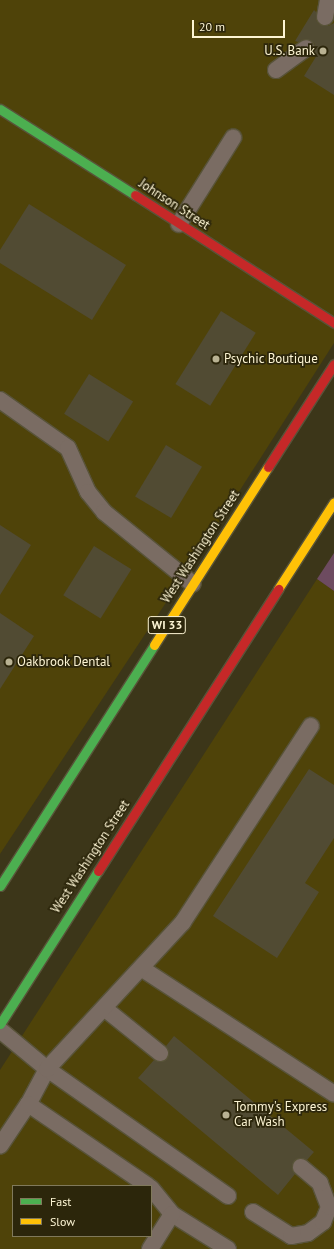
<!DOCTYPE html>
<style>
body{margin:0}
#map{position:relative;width:334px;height:1249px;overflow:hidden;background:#3c3619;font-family:"PT Sans",sans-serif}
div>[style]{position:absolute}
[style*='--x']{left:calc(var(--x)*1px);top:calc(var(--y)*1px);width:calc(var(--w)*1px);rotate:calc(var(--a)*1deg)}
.built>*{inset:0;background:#4f4309}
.green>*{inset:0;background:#6d4b60}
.building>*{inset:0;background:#514b33;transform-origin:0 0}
.roads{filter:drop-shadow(1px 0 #585339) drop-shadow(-1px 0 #585339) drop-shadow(0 1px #585339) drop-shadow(0 -1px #585339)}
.lane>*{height:16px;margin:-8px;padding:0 8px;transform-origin:8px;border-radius:8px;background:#7a6c63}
.fast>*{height:9px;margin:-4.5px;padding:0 4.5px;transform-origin:4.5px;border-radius:4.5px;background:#4caf50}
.slow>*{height:9px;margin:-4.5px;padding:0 4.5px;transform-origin:4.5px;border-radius:4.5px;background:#ffc107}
.jam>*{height:9px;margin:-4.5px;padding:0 4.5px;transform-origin:4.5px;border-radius:4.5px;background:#c62828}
.dots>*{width:11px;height:11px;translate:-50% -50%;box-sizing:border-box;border:2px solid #2c260b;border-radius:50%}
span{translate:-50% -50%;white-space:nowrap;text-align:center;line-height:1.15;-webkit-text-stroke:3.5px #2c260b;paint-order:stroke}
.shield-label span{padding:1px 3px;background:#2c260b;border:1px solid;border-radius:3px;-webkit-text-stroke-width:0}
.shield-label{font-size:12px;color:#fdf5d4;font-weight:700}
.poi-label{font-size:13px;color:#fdf5d4}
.right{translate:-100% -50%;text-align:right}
.left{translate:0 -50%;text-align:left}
.street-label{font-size:13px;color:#fdf5d4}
.legend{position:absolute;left:12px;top:1185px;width:140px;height:52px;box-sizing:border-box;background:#2c260b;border:1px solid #80795b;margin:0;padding:5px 7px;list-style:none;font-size:12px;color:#fdf5d4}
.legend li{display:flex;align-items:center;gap:8px;height:20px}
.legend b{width:20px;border:1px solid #80795b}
.scale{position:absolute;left:192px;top:20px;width:93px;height:18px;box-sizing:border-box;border:2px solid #fdf5d4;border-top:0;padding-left:5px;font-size:12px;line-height:14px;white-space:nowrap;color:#fdf5d4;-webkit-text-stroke:3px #2c260b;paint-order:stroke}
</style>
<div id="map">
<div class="built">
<div style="clip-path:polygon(0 0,334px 0,334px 343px,233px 501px,0 854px)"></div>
<div style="clip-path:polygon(evenodd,317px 579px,334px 591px,334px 1249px,0 1249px,0 1070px,317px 579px,13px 1186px,151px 1186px,151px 1236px,13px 1236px,13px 1186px)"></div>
</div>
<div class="green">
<div style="clip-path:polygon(334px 553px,334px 591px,317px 579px)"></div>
</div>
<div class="building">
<div style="clip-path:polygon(314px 10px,316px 12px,316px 20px,319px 24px,328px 26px,334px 23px,334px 95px,304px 76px,317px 55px,314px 53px,315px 47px,314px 43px,305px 39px,298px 42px,295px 41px)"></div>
<div style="clip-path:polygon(29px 204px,126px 265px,92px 320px,0 263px,0 250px)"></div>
<div style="left:221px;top:311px;width:41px;height:86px;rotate:32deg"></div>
<div style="left:89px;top:374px;width:52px;height:47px;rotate:32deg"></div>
<div style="left:166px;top:445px;width:42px;height:60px;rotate:31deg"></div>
<div style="clip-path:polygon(0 525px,31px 545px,0 595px)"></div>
<div style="left:94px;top:546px;width:44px;height:58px;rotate:32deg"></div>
<div style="clip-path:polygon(0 613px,34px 636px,0 689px)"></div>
<div style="clip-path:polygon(309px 769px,334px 785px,334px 838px,305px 883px,319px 892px,277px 958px,213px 916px)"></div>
<div style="clip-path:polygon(174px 1036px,314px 1152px,307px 1160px,298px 1158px,294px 1161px,292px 1170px,295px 1174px,278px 1195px,138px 1078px,154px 1060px,159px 1062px,167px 1059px,169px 1054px,166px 1046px)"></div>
</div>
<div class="roads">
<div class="lane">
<div style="--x:325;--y:17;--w:17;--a:-80"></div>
<div style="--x:276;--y:70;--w:37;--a:-36"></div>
<div style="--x:179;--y:224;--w:102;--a:-57.9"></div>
<div style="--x:0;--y:400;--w:83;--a:35.2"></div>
<div style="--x:68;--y:448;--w:48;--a:65.6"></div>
<div style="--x:88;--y:492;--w:26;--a:51"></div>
<div style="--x:104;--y:512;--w:114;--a:39"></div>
<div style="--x:141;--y:968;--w:230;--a:33.1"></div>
<div style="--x:104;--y:1008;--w:72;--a:38.8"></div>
<div style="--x:0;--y:1030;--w:61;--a:39.7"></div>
<div style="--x:47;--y:1069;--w:40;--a:118"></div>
<div style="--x:28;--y:1104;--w:50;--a:123.7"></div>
<div style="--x:28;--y:1104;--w:145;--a:34.3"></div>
<div style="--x:151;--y:1188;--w:33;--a:51"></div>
<div style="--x:172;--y:1214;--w:66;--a:32"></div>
<div style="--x:228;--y:1196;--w:221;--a:-144.9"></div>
<div style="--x:47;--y:1069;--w:200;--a:-47.2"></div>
<div style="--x:183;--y:922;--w:234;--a:-56.9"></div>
<div style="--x:253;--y:1212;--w:45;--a:32.3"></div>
<div style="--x:291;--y:1236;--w:17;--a:-10"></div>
<div style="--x:308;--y:1233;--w:19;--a:-36"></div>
<div style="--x:323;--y:1222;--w:16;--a:-68"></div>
<div style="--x:329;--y:1207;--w:26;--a:-111"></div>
<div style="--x:320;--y:1183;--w:25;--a:-140"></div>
<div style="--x:150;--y:1249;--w:41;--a:-57.8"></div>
</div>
<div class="fast">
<div style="--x:0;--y:109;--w:160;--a:32.5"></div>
<div style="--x:0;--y:886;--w:286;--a:-57.4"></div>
<div style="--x:0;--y:1024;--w:182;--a:-57.4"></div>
</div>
<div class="slow">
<div style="--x:278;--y:589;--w:103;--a:-57.2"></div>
<div style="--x:154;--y:645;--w:211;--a:-57.4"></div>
</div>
<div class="jam">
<div style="--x:135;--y:195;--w:237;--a:32.7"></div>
<div style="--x:268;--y:467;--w:122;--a:-57.3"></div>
<div style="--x:98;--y:871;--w:335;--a:-57.4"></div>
</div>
</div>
<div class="dots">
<div style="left:323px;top:51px;background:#b9b293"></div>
<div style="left:216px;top:359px;background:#b9b293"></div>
<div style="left:9px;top:662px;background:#b9b293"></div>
<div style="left:226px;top:1115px;background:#b9b293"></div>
</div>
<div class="shield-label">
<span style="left:167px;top:625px">WI 33</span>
</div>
<div class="poi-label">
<span class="right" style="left:315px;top:51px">U.S. Bank</span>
<span class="left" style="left:224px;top:359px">Psychic Boutique</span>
<span class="left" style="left:17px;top:662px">Oakbrook Dental</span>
<span class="left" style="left:234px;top:1115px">Tommy's Express<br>Car Wash</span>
</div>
<div class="street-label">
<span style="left:174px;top:205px;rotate:33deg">Johnson Street</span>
<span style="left:201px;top:547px;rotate:-57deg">West Washington Street</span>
<span style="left:91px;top:857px;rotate:-57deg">West Washington Street</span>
</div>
<ul class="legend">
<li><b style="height:5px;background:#4caf50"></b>Fast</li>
<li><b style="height:5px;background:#ffc107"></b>Slow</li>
</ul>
<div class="scale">20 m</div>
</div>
